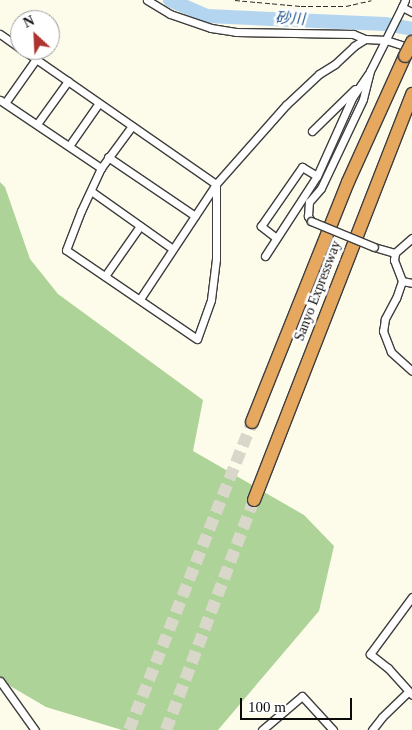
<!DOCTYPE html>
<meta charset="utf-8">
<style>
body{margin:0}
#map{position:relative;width:412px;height:730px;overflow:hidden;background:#fdfbea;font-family:"Times New Roman","Noto Sans JP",serif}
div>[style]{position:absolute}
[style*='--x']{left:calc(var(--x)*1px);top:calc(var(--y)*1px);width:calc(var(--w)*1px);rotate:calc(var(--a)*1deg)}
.forest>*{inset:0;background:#aed399}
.river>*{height:14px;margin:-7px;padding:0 7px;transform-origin:7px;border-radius:7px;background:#b4d5f0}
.highway-tunnel>*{height:12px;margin-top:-6px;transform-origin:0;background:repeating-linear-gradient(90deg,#d9d7c9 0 12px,transparent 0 18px)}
.path>*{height:1px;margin-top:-0.5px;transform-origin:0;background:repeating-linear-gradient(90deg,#2d2d2d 0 5px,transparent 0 7.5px)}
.roads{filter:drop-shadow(1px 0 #3e3e3e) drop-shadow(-1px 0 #3e3e3e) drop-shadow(0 1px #3e3e3e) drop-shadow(0 -1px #3e3e3e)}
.street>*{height:7px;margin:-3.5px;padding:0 3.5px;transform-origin:3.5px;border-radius:3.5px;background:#fff}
.highway>*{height:12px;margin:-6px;padding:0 6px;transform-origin:6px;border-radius:6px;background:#e6a75f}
.bridges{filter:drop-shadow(1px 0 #3e3e3e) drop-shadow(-1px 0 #3e3e3e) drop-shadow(0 1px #3e3e3e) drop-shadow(0 -1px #3e3e3e)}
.street-bridge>*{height:7px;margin:-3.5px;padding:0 3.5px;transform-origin:3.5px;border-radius:3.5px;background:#fff}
.highway-bridge>*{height:12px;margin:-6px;padding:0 6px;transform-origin:6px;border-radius:6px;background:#e6a75f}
span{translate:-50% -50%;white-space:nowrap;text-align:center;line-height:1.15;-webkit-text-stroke:5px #fff;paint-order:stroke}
.street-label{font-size:14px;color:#0b0b0b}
.water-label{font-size:15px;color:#21578f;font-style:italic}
.north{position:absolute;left:10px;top:10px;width:50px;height:50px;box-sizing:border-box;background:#fff;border:1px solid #9d9d9d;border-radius:50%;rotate:335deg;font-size:14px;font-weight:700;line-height:20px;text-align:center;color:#0b0b0b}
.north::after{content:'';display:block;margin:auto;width:18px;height:22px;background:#ad3431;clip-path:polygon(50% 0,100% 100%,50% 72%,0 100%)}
.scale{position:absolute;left:240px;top:698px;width:112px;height:22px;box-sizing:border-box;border:2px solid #0b0b0b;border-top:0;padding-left:6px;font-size:15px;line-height:18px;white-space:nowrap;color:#0b0b0b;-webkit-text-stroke:4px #fff;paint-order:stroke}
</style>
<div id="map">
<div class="forest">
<div style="clip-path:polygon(0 182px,5px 187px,30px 259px,58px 294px,203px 400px,193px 451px,304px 515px,334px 546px,319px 611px,218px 730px,122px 730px,46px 707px,0 680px)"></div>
</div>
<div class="river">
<div style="--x:170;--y:0;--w:40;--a:23.4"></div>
<div style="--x:207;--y:16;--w:178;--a:2.6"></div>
<div style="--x:385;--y:24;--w:27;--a:10"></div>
</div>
<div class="highway-tunnel">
<div style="--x:129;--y:730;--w:332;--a:-68.2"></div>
<div style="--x:166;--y:730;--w:246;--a:-69.1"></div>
</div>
<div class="path">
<div style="--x:235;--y:0;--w:66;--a:5.2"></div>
<div style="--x:301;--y:6;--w:45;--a:0"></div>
<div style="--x:346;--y:6;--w:26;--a:-13"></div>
</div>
<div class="roads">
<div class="street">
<div style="--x:147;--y:0;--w:27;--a:31"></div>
<div style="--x:170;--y:14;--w:43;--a:18.9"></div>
<div style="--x:211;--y:28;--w:25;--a:9"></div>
<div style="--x:236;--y:32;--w:117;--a:1"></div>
<div style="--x:353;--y:34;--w:13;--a:23"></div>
<div style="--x:405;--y:0;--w:8;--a:113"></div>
<div style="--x:402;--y:7;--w:11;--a:27"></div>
<div style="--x:0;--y:34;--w:24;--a:35"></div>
<div style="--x:23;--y:50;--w:235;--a:34.8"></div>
<div style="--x:216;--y:184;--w:75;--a:90"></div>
<div style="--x:216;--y:259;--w:41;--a:97"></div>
<div style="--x:211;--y:300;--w:41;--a:109.7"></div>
<div style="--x:197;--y:339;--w:158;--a:-145.8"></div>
<div style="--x:66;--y:250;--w:42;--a:-69"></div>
<div style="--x:81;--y:211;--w:47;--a:-65.1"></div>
<div style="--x:101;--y:168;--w:52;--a:-53.6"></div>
<div style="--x:0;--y:100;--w:122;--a:34"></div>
<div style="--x:5;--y:103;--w:54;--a:-54.8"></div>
<div style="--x:37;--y:124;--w:53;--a:-54.2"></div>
<div style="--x:312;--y:131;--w:60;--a:-44.3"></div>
<div style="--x:69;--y:146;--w:52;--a:-55.1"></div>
<div style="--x:108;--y:157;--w:105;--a:34.1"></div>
<div style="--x:91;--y:191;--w:100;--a:35.3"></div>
<div style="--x:311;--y:221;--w:6;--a:-121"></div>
<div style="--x:308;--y:216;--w:14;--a:-86"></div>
<div style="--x:309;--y:202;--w:18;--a:-49"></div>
<div style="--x:321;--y:188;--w:98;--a:-64.7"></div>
<div style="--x:363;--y:99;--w:29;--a:-76"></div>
<div style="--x:370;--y:71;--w:72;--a:-63.4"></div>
<div style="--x:275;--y:237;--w:18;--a:-142"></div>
<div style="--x:261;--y:226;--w:72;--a:-55.2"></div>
<div style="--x:302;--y:167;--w:17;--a:31"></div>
<div style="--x:412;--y:238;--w:23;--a:139"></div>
<div style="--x:395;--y:253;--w:7;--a:98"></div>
<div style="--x:394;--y:260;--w:22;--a:69"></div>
<div style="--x:402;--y:281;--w:18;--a:109"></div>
<div style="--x:396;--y:298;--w:24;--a:118"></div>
<div style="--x:385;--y:319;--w:12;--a:99"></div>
<div style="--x:383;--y:331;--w:22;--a:69"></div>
<div style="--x:391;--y:352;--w:28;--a:42"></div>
<div style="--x:374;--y:247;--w:22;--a:16"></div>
<div style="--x:265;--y:256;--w:95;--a:-57"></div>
<div style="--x:317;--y:176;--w:85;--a:-65.8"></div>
<div style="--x:352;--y:98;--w:29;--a:-56"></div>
<div style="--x:105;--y:276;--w:61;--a:-55"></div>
<div style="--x:402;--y:281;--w:10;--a:11"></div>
<div style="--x:140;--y:299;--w:138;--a:-56.5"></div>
<div style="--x:216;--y:184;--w:106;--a:-48.5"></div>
<div style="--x:286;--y:105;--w:45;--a:-43.2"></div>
<div style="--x:319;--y:74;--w:19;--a:-32"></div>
<div style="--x:335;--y:64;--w:26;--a:-43"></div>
<div style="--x:354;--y:46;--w:13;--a:-32"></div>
<div style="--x:365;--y:39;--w:21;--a:3"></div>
<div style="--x:386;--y:40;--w:26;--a:18"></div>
<div style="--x:412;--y:597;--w:71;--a:126.4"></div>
<div style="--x:370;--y:654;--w:23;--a:38"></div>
<div style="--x:388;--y:668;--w:36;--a:48"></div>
<div style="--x:0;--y:681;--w:60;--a:54.5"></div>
<div style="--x:262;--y:730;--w:52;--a:-40.4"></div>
<div style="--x:302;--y:696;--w:46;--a:47.6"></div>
<div style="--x:372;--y:730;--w:16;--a:-52"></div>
<div style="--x:382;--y:717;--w:36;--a:-44"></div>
</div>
<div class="highway">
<div style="--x:252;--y:422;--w:258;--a:-68.2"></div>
<div style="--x:348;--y:182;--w:138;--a:-65.7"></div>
<div style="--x:254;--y:500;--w:436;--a:-68.7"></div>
</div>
</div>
<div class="bridges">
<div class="street-bridge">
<div style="--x:311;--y:221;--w:68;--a:22.4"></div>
</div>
<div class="highway-bridge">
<div style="--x:405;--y:56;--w:16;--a:-63"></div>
</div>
</div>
<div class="street-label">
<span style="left:318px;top:291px;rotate:-69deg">Sanyo Expressway</span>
</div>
<div class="water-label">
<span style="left:290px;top:19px;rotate:3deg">砂川</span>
</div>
<div class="north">N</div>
<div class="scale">100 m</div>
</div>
